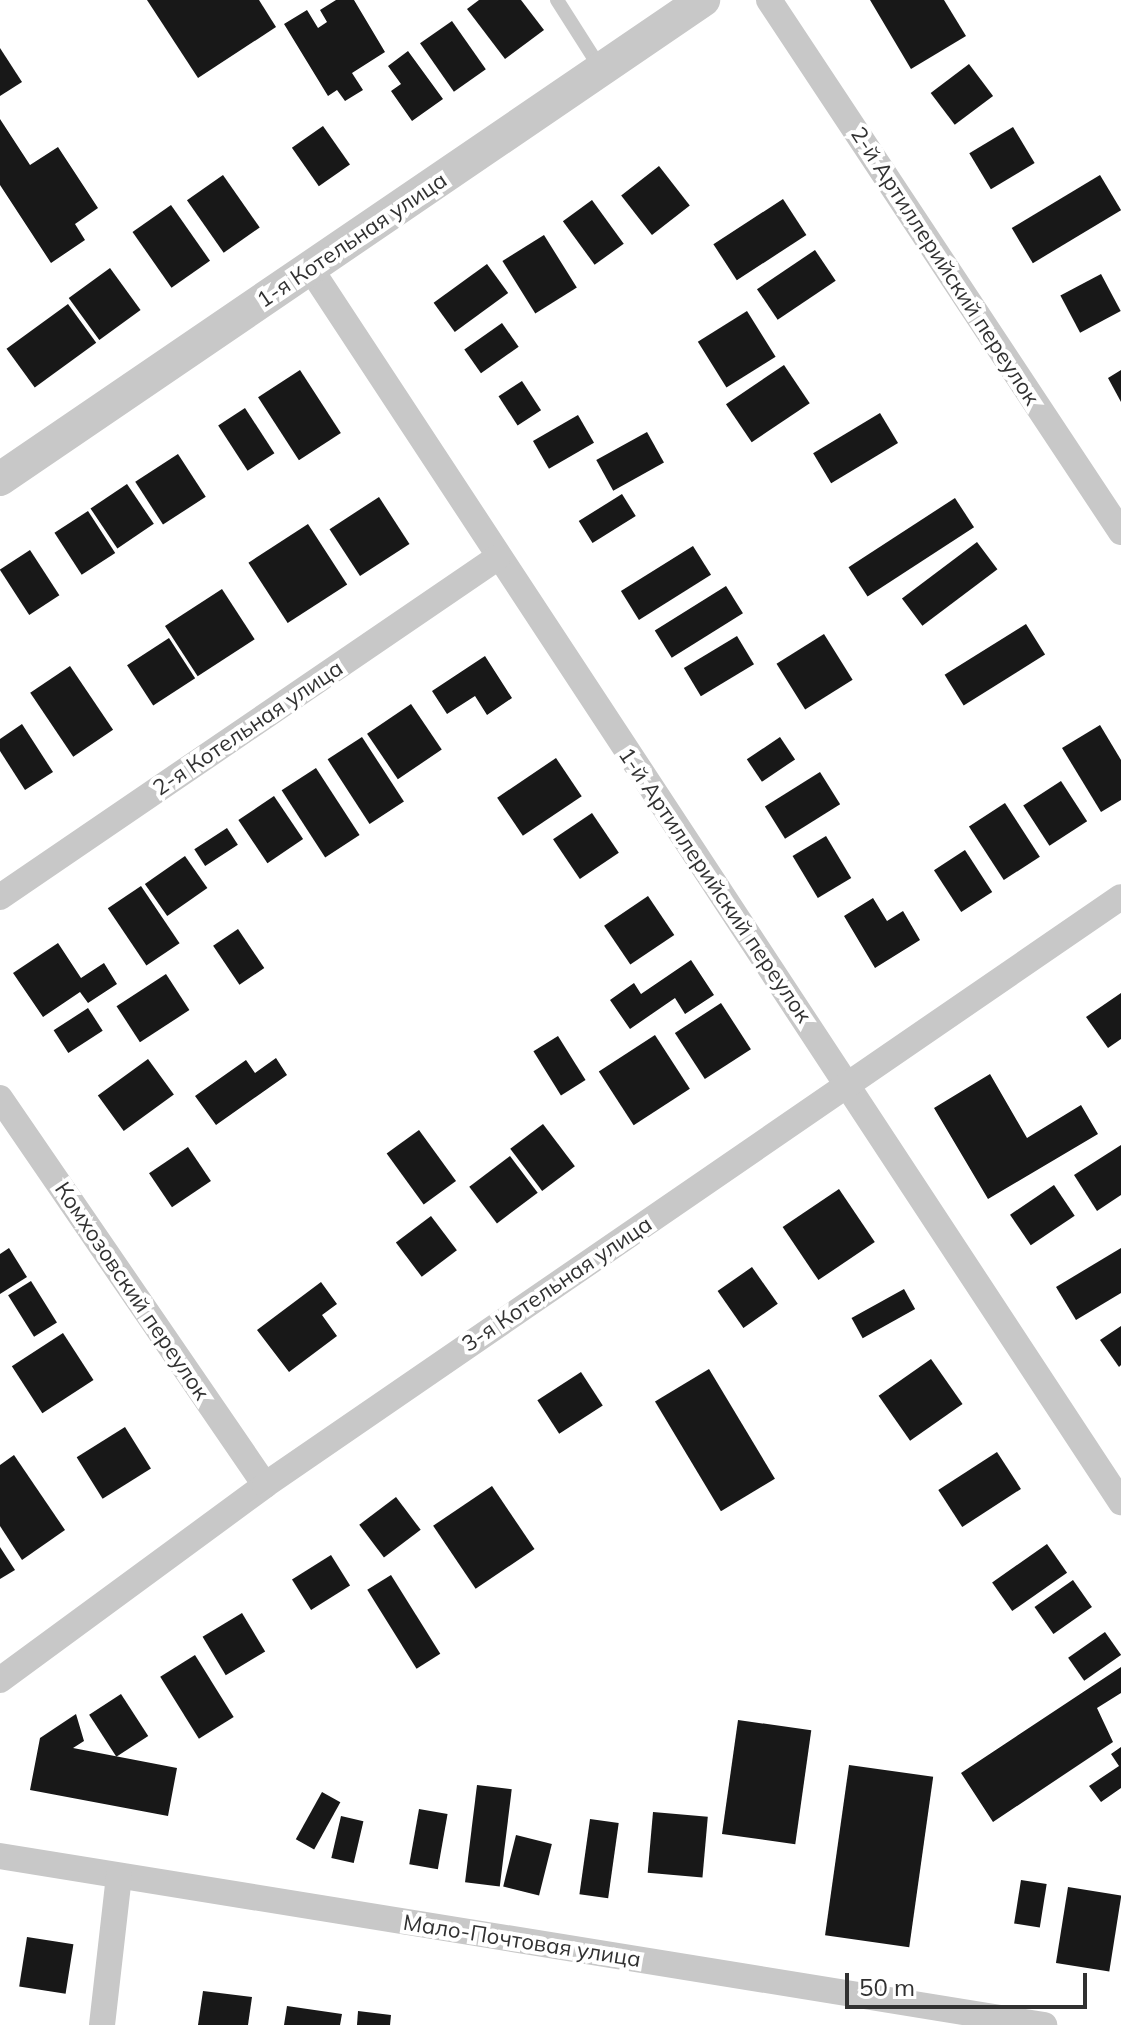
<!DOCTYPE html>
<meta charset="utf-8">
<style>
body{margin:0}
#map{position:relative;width:1121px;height:2025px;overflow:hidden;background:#fff;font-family:Mulish,sans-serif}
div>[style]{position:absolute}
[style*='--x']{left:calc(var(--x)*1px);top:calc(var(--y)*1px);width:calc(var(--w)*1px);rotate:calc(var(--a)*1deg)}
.building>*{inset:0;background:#181818;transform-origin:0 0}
.service>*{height:14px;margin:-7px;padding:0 7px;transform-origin:7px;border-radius:7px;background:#c8c8c8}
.minor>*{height:26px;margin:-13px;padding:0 13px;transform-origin:13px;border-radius:13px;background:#c8c8c8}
.tertiary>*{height:34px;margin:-17px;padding:0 17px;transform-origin:17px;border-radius:17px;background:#c8c8c8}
span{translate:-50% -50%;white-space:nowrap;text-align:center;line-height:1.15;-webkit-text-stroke:8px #fff;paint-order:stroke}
.street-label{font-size:22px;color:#313131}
.scale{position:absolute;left:845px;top:1973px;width:242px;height:36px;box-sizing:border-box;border:4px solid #313131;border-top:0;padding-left:10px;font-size:24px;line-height:28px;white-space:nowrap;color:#313131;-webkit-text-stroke:6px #fff;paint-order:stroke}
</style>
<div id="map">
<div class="building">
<div style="clip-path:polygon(147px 0,259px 0,276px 27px,198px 78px)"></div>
<div style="clip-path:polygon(336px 0,354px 0,385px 52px,352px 73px,363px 90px,345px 101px,337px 90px,328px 96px,284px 24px,307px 10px,318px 28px,327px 22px,320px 10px)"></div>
<div style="clip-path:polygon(479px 0,521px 0,544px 30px,505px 59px,467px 9px)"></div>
<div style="clip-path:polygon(870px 0,944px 0,966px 36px,911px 69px)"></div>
<div style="left:452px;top:21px;width:59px;height:39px;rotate:55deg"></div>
<div style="clip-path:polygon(0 48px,22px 82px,0 96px)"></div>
<div style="clip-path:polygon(408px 51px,443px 99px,412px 121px,391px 91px,401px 84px,388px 66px)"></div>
<div style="left:969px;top:64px;width:40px;height:48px;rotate:53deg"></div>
<div style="clip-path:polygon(0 119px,30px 165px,58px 147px,98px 208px,75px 224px,85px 240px,51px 263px,0 185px)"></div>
<div style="left:323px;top:126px;width:47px;height:38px;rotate:55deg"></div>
<div style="left:1013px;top:127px;width:42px;height:51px;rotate:59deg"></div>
<div style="left:659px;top:166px;width:50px;height:48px;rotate:52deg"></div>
<div style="left:223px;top:175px;width:64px;height:44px;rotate:55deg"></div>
<div style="left:1100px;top:175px;width:41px;height:103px;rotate:59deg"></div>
<div style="left:783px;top:199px;width:43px;height:83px;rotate:57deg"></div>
<div style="left:592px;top:200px;width:54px;height:36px;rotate:54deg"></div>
<div style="left:171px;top:205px;width:68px;height:47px;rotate:55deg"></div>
<div style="left:544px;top:235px;width:62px;height:49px;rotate:58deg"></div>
<div style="left:815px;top:250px;width:37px;height:70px;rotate:56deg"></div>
<div style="left:487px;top:264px;width:36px;height:66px;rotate:54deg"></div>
<div style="left:110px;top:268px;width:52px;height:51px;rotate:54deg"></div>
<div style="left:1101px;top:274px;width:42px;height:46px;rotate:62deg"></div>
<div style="left:68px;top:304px;width:48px;height:76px;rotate:54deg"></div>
<div style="left:747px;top:311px;width:54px;height:58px;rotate:58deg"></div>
<div style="left:502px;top:323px;width:29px;height:46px;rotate:55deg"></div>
<div style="left:784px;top:365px;width:46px;height:70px;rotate:56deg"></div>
<div style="left:300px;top:370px;width:75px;height:50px;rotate:57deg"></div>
<div style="clip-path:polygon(1121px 370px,1121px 402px,1108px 378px)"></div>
<div style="left:522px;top:381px;width:35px;height:28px;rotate:57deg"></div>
<div style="left:245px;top:408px;width:54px;height:32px;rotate:57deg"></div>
<div style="left:880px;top:413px;width:35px;height:78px;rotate:59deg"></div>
<div style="left:578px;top:415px;width:32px;height:52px;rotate:60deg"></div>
<div style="left:647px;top:432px;width:35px;height:58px;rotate:61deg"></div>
<div style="left:178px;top:454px;width:51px;height:51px;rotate:57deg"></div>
<div style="left:127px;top:484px;width:48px;height:44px;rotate:56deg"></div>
<div style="left:622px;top:494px;width:26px;height:51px;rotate:58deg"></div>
<div style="left:379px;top:497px;width:56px;height:59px;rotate:57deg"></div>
<div style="left:955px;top:498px;width:35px;height:127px;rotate:57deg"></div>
<div style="left:88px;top:511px;width:50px;height:40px;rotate:57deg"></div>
<div style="left:308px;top:524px;width:72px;height:71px;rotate:57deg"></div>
<div style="left:977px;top:542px;width:34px;height:94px;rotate:53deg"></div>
<div style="left:693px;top:546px;width:34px;height:85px;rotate:58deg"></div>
<div style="left:30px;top:550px;width:54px;height:36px;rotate:57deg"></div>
<div style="left:726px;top:586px;width:32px;height:84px;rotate:58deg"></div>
<div style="left:222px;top:589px;width:60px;height:68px;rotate:57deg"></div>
<div style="left:1026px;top:624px;width:36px;height:96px;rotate:58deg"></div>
<div style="left:824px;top:634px;width:54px;height:56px;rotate:58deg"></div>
<div style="left:737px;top:636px;width:33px;height:62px;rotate:59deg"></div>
<div style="left:169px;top:638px;width:48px;height:50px;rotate:57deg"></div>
<div style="clip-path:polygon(485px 656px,512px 698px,487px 715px,475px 696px,447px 714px,432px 691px)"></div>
<div style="left:70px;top:666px;width:77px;height:48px;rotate:56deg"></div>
<div style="left:411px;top:704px;width:55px;height:53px;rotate:56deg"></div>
<div style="clip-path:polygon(22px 724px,53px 772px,25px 790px,0 751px,0 739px)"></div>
<div style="clip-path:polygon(1100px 725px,1121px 760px,1121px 800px,1101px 812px,1062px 748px)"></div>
<div style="left:362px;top:737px;width:77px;height:41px;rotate:57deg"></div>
<div style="left:780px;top:737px;width:27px;height:40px;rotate:56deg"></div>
<div style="left:556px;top:758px;width:46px;height:71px;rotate:56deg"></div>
<div style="left:316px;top:768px;width:80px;height:41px;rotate:57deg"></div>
<div style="left:820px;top:772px;width:38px;height:65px;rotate:58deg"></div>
<div style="left:1061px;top:781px;width:48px;height:45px;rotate:57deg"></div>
<div style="left:274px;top:796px;width:52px;height:43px;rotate:56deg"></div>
<div style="left:1005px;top:803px;width:64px;height:43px;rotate:57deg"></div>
<div style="left:592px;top:813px;width:48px;height:47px;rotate:56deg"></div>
<div style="left:227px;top:828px;width:20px;height:39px;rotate:57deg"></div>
<div style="left:826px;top:836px;width:49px;height:39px;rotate:59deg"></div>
<div style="left:965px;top:850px;width:50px;height:37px;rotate:57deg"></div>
<div style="left:185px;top:856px;width:39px;height:49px;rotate:55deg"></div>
<div style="left:141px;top:886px;width:69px;height:40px;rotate:56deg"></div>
<div style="left:648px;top:896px;width:47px;height:53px;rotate:56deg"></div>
<div style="clip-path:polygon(873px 898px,887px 921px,903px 911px,920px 940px,875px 968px,844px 916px)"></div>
<div style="left:238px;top:929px;width:47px;height:30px;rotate:56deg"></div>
<div style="clip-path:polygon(58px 943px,81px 978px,104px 963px,117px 984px,88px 1003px,80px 992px,43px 1017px,13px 973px)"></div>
<div style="clip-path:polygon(691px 960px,714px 995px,685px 1014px,675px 998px,630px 1029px,610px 1000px,634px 983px,641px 994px)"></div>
<div style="left:166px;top:974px;width:43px;height:59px;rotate:57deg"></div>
<div style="clip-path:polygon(1121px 993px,1121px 1039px,1108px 1048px,1086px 1017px)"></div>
<div style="left:721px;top:1003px;width:55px;height:55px;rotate:57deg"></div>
<div style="left:88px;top:1008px;width:27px;height:41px;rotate:57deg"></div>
<div style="left:655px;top:1035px;width:64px;height:67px;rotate:57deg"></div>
<div style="left:558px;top:1036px;width:52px;height:29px;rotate:58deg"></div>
<div style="clip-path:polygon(276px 1058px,287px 1075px,216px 1125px,195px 1096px,246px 1060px,255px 1073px)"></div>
<div style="left:148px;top:1059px;width:44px;height:62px;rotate:54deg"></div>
<div style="clip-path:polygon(990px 1074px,1027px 1138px,1081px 1105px,1098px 1134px,988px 1199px,934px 1108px)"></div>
<div style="left:543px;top:1124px;width:53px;height:41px;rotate:53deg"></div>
<div style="left:419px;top:1130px;width:63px;height:40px;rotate:54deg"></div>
<div style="clip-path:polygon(1121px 1145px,1121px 1195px,1097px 1211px,1074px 1175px)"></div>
<div style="left:188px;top:1147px;width:41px;height:47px;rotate:56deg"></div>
<div style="left:510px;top:1156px;width:46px;height:51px;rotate:53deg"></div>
<div style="left:1054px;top:1185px;width:37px;height:53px;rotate:56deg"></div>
<div style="left:839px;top:1189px;width:64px;height:68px;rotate:56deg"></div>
<div style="left:431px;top:1216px;width:43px;height:44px;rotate:53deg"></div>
<div style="clip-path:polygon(9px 1248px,27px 1277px,0 1294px,0 1254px)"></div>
<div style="clip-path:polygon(1121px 1248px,1121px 1293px,1076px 1320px,1056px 1287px)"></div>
<div style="left:752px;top:1267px;width:45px;height:42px;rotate:55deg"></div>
<div style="left:31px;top:1281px;width:49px;height:27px;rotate:58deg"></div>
<div style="clip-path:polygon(321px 1282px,337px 1304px,322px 1315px,337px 1336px,289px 1372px,257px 1330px)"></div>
<div style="left:904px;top:1289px;width:23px;height:60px;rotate:61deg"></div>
<div style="clip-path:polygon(1121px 1326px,1121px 1365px,1119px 1367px,1100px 1340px)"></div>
<div style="left:63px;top:1333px;width:56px;height:61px;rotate:57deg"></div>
<div style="left:931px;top:1359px;width:55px;height:64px;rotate:55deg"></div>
<div style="left:709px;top:1369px;width:128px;height:63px;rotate:59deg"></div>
<div style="left:581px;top:1372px;width:40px;height:52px;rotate:57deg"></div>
<div style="left:125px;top:1427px;width:49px;height:57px;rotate:58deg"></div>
<div style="left:997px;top:1452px;width:44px;height:70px;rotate:57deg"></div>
<div style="clip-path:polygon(14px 1455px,65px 1530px,22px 1560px,0 1526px,0 1465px)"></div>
<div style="left:492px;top:1486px;width:76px;height:71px;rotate:56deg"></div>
<div style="left:396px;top:1497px;width:41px;height:46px;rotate:53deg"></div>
<div style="left:1047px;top:1544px;width:35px;height:67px;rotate:55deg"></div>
<div style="clip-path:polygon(0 1547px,15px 1570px,0 1579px)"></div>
<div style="left:331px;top:1555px;width:36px;height:46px;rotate:58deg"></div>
<div style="left:391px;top:1575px;width:93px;height:28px;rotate:58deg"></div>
<div style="left:1073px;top:1580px;width:33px;height:47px;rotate:55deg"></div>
<div style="left:242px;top:1613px;width:45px;height:46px;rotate:59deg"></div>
<div style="left:1105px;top:1632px;width:28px;height:45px;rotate:55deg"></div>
<div style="left:195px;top:1655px;width:73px;height:41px;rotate:58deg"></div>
<div style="clip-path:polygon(1121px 1667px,1121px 1693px,1097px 1708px,1113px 1742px,993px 1822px,961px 1773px)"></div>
<div style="left:121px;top:1694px;width:50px;height:38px;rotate:57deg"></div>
<div style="clip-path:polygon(76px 1714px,84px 1741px,73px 1748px,177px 1768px,168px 1816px,30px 1790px,40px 1738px)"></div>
<div style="left:738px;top:1720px;width:74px;height:115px;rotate:8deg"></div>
<div style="clip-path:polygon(1121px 1747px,1121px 1788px,1101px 1802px,1089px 1786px,1119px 1766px,1111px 1754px)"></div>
<div style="left:849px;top:1765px;width:85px;height:172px;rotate:8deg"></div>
<div style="left:477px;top:1785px;width:35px;height:98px;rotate:7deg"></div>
<div style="left:322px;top:1792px;width:21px;height:54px;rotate:29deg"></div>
<div style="left:419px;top:1809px;width:29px;height:56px;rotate:10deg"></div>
<div style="left:653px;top:1812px;width:55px;height:61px;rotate:5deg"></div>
<div style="left:341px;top:1816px;width:23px;height:43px;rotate:13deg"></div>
<div style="left:590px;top:1819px;width:29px;height:76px;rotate:8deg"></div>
<div style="left:516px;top:1835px;width:37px;height:53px;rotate:14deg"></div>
<div style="left:1021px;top:1880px;width:26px;height:44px;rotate:9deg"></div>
<div style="left:1068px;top:1887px;width:54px;height:77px;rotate:9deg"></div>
<div style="left:27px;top:1937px;width:47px;height:50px;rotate:9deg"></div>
<div style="clip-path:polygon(203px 1991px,252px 1997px,248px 2025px,198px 2025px)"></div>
<div style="clip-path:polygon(287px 2006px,342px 2014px,340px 2025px,284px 2025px)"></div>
<div style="clip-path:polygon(358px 2011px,391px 2015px,390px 2025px,357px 2025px)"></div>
</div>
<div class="service">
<div style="--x:557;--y:0;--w:82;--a:57.5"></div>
</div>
<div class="minor">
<div style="--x:769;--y:0;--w:638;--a:56.51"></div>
<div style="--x:310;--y:268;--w:1477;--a:56.69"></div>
<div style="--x:0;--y:897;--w:602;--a:-34.3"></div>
<div style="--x:0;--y:1098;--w:469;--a:55.6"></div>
<div style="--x:0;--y:1680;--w:329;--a:-36.3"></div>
<div style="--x:265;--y:1485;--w:1038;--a:-34.49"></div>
<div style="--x:0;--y:1856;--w:1058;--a:9.2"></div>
<div style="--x:102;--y:2025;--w:150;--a:-83.5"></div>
</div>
<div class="tertiary">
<div style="--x:0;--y:479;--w:851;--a:-34.27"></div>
</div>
<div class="street-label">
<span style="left:352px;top:240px;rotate:-34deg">1-я Котельная улица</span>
<span style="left:945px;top:266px;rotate:57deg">2-й Артиллерийский переулок</span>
<span style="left:248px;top:728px;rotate:-34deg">2-я Котельная улица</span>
<span style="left:715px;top:885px;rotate:56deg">1-й Артиллерийский переулок</span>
<span style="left:557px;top:1284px;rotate:-34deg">3-я Котельная улица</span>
<span style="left:132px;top:1291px;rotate:56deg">Комхозовский переулок</span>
<span style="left:522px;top:1941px;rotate:9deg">Мало-Почтовая улица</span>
</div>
<div class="scale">50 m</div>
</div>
